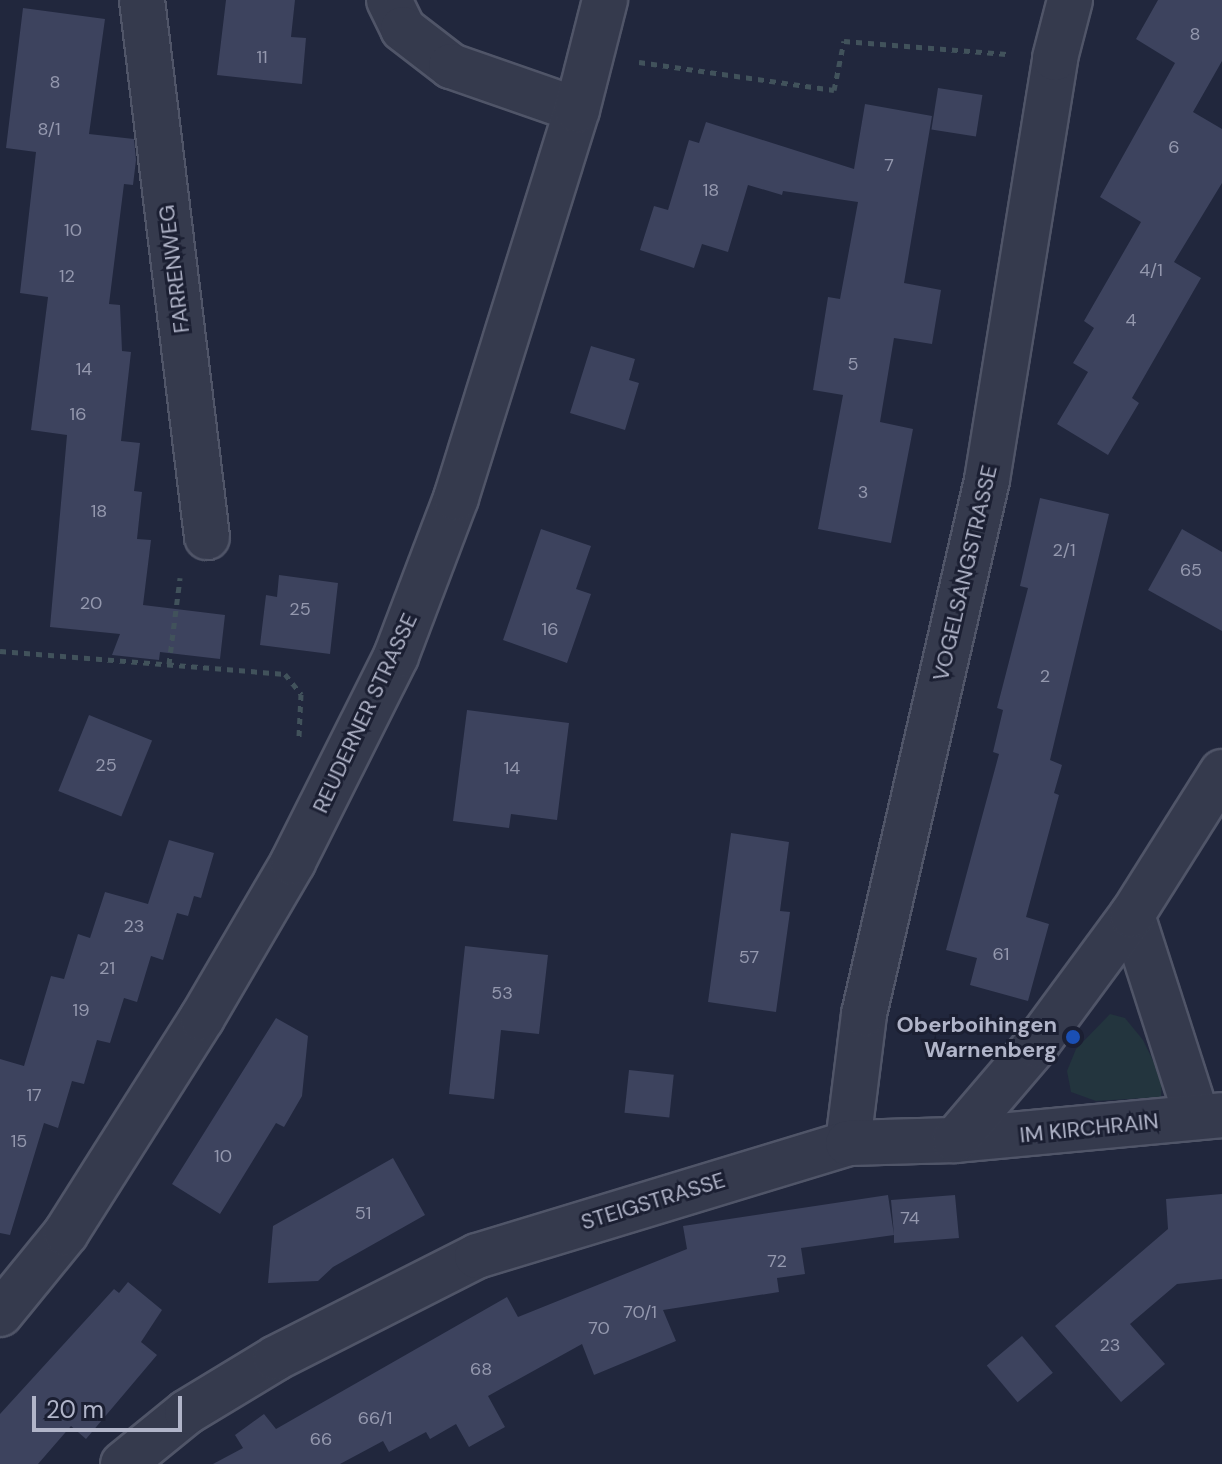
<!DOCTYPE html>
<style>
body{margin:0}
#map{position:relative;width:1222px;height:1464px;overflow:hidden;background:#21273d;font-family:"DM Sans",sans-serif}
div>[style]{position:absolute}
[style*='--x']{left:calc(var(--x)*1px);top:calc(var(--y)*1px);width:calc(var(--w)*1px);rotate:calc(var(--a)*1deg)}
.green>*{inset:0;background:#23353e}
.building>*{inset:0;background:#3d435e;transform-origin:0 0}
.path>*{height:5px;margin-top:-2.5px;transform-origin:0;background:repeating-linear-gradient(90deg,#41525b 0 6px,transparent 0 12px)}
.roads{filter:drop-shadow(2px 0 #505568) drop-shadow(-2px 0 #505568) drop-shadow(0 2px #505568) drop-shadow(0 -2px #505568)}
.minor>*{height:44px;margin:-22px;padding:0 22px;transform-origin:22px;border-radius:22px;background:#353a4d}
.tertiary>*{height:44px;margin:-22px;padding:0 22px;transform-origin:22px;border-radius:22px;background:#353a4d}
.dots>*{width:22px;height:22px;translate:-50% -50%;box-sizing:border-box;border:4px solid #1b1f32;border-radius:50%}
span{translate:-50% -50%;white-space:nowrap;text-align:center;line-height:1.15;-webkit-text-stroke:6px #1b1f32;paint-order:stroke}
.number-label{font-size:18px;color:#9498ae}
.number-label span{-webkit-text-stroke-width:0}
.street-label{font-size:22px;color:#b1b5c9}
.poi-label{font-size:22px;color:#b1b5c9;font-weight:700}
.right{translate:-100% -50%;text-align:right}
.scale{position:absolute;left:32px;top:1396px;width:150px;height:36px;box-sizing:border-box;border:4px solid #b1b5c9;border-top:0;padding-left:10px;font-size:24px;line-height:28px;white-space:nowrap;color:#b1b5c9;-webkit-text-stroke:6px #1b1f32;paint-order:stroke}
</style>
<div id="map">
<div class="green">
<div style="clip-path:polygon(1110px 1014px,1125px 1018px,1143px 1040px,1162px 1079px,1161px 1097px,1096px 1101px,1071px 1092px,1067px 1071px,1076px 1049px)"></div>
</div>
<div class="building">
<div style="clip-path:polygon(226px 0,295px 0,291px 37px,306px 38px,302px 84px,217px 75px)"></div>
<div style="clip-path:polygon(1158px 0,1222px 0,1222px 61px,1193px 112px,1222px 129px,1222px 183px,1174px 262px,1201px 278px,1132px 398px,1139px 403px,1108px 455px,1057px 424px,1088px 372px,1073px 363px,1094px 328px,1084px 321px,1141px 222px,1100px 197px,1175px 63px,1136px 39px)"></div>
<div style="clip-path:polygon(23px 8px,105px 19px,89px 134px,134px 139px,136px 160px,133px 185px,124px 184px,109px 304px,120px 305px,122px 351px,131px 352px,121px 441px,140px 443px,134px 491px,142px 492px,137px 539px,151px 540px,143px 605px,225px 615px,220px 659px,160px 652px,159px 660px,112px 655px,120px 634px,50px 627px,67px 435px,31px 430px,48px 297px,20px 293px,36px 152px,6px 148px)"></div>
<div style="left:938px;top:88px;width:45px;height:42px;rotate:9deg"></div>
<div style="clip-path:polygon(865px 104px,932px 116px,904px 283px,941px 290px,932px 344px,894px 338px,880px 422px,913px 429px,891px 543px,818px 529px,843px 395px,813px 390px,828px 297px,840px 299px,858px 202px,783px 191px,782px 195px,748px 185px,728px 252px,702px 244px,694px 268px,640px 250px,654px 206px,668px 210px,689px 140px,699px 143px,706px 122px,854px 169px)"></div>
<div style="clip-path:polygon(591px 346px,635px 359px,629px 380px,639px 383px,625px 430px,570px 413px)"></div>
<div style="clip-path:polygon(1040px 498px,1109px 514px,1050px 760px,1062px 765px,1054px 793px,1059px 795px,1026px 917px,1049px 924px,1028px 1001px,970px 985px,977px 958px,946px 950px,999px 754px,993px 752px,1003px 710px,997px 708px,1028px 588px,1020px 586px)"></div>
<div style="clip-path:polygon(541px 529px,591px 546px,576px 589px,591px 594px,567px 663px,503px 640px)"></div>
<div style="clip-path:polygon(1182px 529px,1222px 552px,1222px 631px,1148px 590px)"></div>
<div style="clip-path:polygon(279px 575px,338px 583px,330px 654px,260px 645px,266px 595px,277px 597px)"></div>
<div style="clip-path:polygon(467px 710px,569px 723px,557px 820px,511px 814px,509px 828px,453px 821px)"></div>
<div style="left:89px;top:715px;width:68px;height:82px;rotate:22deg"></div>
<div style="clip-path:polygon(731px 833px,789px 842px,780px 911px,790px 912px,776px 1012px,708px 1002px)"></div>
<div style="clip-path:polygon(169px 840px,214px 853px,201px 898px,194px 896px,188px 916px,177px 913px,163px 960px,151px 956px,137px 1002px,124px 998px,110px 1043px,97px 1040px,84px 1084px,72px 1081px,58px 1128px,44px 1123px,10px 1235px,0 1233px,0 1059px,24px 1066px,51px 976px,64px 979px,78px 934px,90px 938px,105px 892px,148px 904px)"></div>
<div style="clip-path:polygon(465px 946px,548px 955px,539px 1034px,501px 1030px,494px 1099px,449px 1094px)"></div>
<div style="clip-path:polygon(276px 1018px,308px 1036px,302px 1096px,284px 1127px,276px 1123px,220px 1214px,172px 1184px)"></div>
<div style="left:629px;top:1070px;width:45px;height:43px;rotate:6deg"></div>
<div style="clip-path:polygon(393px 1158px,425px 1215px,333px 1267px,318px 1281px,268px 1283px,273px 1226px)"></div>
<div style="clip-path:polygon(1222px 1194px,1222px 1279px,1177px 1284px,1130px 1324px,1165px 1364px,1121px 1402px,1055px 1326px,1168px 1229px,1166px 1199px)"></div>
<div style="clip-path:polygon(888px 1195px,894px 1235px,891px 1200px,955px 1195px,959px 1238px,894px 1243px,894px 1235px,801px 1248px,805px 1274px,777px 1278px,779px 1292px,663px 1310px,676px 1341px,594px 1375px,582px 1344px,488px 1396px,505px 1427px,469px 1447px,456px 1424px,430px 1439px,426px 1432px,389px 1452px,383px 1441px,340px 1464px,213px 1464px,243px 1448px,235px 1435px,264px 1414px,276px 1429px,507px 1297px,518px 1317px,687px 1249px,683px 1226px)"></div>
<div style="clip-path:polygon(128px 1282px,162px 1310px,141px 1342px,157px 1355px,86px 1439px,71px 1426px,38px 1464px,0 1464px,0 1414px,114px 1289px,119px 1293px)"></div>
<div style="left:1022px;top:1336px;width:48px;height:46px;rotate:50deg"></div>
</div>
<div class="path">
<div style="--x:639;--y:62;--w:197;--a:8.2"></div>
<div style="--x:834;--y:90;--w:50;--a:-78.5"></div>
<div style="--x:844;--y:41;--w:163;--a:4.6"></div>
<div style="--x:0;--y:651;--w:286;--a:4.6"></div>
<div style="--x:285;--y:674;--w:26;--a:51"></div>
<div style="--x:301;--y:694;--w:43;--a:92.7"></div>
<div style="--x:169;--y:664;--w:87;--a:-82.7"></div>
</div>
<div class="roads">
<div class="minor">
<div style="--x:142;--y:0;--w:541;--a:83.1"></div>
<div style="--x:389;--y:0;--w:32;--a:64"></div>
<div style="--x:403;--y:29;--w:61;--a:37.6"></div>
<div style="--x:451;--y:66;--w:133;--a:19.2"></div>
<div style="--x:1132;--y:915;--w:212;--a:72.2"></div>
<div style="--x:955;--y:1140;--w:268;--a:-5.3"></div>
<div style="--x:848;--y:1143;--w:130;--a:-82.9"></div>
<div style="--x:864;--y:1014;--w:548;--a:-77.03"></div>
<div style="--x:987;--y:480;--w:427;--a:-80.8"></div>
<div style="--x:1055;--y:58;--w:60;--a:-75.5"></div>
<div style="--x:123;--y:1464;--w:82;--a:-39.1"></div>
<div style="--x:187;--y:1412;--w:104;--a:-31.2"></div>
<div style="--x:276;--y:1358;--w:225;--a:-26.9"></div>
<div style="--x:477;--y:1256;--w:388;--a:-16.9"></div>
<div style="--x:848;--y:1143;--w:107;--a:-1.6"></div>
<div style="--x:955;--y:1140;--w:125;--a:-49.5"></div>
<div style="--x:1036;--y:1045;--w:162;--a:-53.6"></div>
<div style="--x:1132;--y:915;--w:169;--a:-57.8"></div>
</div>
<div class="tertiary">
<div style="--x:0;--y:1314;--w:104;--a:-50.8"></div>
<div style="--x:66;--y:1233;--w:254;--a:-57.7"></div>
<div style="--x:202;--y:1018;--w:181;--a:-59.7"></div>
<div style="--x:293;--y:862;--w:230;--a:-63.4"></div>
<div style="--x:396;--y:656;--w:169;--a:-69.2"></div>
<div style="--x:456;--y:498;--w:406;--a:-72.7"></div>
<div style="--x:577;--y:110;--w:114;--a:-75.7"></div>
</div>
</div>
<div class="dots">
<div style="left:1073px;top:1037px;background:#1a4fb4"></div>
</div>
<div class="number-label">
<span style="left:1195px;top:34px">8</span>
<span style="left:262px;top:57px">11</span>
<span style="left:55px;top:82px">8</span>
<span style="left:49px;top:129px">8/1</span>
<span style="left:1174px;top:147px">6</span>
<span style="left:889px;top:165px">7</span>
<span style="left:711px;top:190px">18</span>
<span style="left:73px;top:230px">10</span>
<span style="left:1151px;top:270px">4/1</span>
<span style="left:67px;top:276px">12</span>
<span style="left:1131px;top:320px">4</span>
<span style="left:853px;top:364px">5</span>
<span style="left:84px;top:369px">14</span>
<span style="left:78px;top:414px">16</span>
<span style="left:863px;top:492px">3</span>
<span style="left:99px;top:511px">18</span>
<span style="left:1064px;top:550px">2/1</span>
<span style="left:1191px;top:570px">65</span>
<span style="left:91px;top:603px">20</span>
<span style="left:300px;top:609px">25</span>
<span style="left:550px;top:629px">16</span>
<span style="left:1045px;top:676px">2</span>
<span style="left:106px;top:765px">25</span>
<span style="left:512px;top:768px">14</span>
<span style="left:134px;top:926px">23</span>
<span style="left:1001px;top:954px">61</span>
<span style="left:749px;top:957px">57</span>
<span style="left:107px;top:968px">21</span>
<span style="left:502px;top:993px">53</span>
<span style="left:81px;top:1010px">19</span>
<span style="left:34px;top:1095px">17</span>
<span style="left:19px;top:1141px">15</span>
<span style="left:223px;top:1156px">10</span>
<span style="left:363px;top:1213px">51</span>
<span style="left:910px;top:1218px">74</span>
<span style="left:777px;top:1261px">72</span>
<span style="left:640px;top:1312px">70/1</span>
<span style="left:599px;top:1328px">70</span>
<span style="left:1110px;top:1345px">23</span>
<span style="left:481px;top:1369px">68</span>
<span style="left:375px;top:1418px">66/1</span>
<span style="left:321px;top:1439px">66</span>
</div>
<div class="street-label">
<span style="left:174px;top:269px;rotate:-97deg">FARRENWEG</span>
<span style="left:965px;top:573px;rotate:-77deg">VOGELSANGSTRASSE</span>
<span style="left:365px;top:713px;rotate:-65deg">REUDERNER STRASSE</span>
<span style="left:1089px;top:1128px;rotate:-6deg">IM KIRCHRAIN</span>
<span style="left:653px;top:1201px;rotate:-17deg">STEIGSTRASSE</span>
</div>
<div class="poi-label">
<span class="right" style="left:1057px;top:1037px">Oberboihingen<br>Warnenberg</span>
</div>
<div class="scale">20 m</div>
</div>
